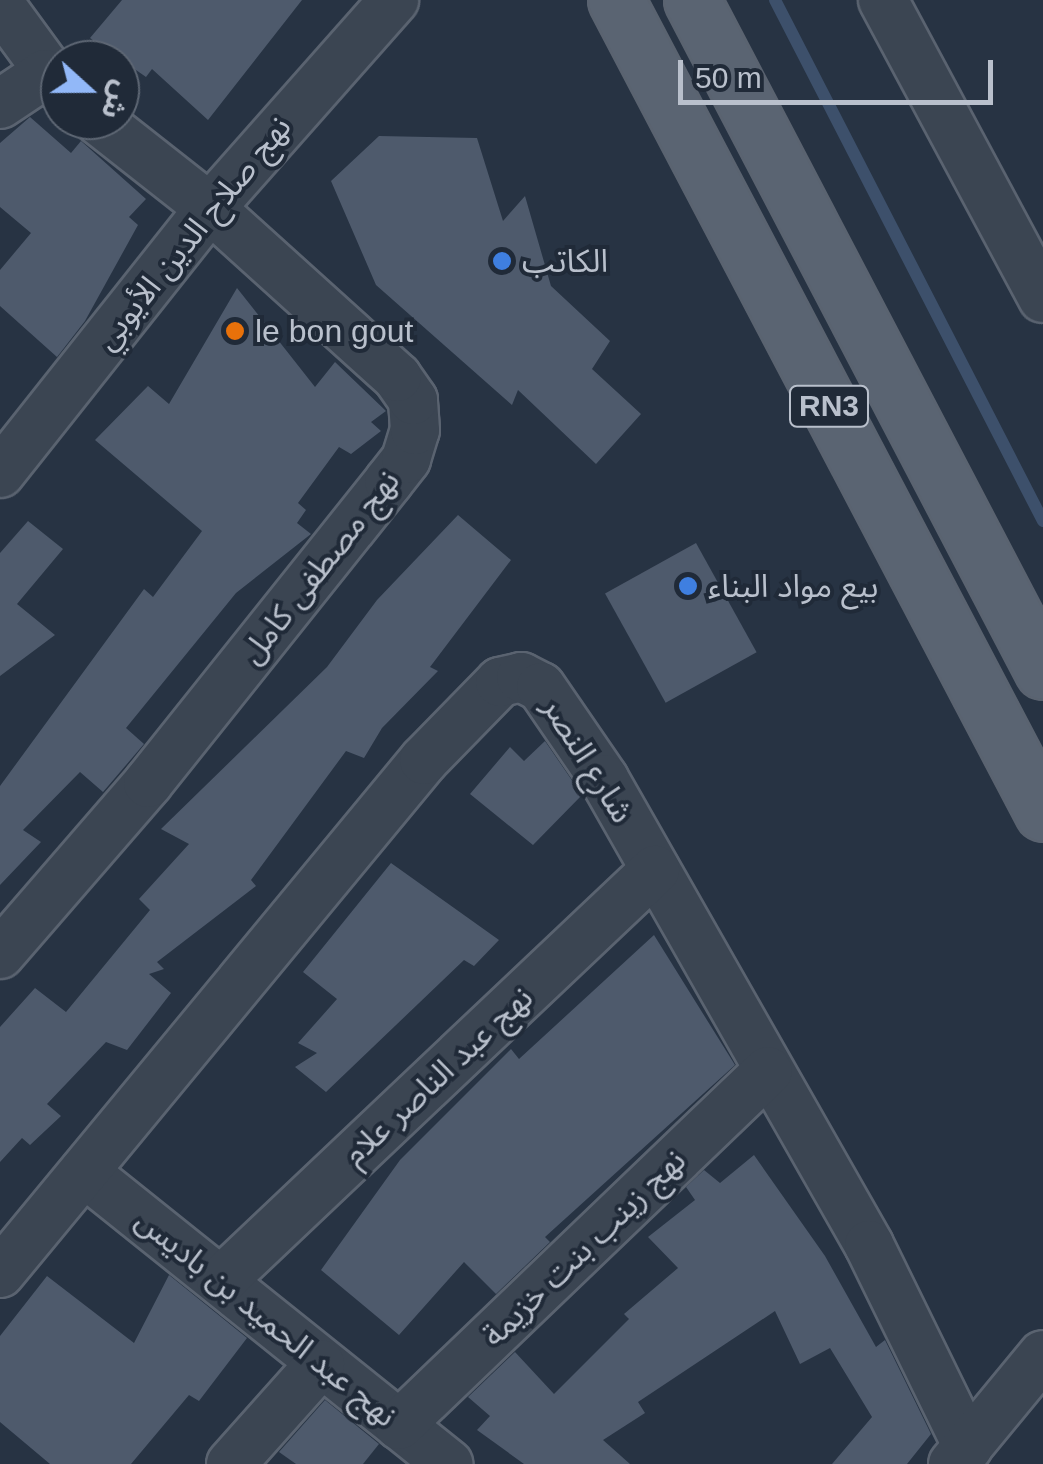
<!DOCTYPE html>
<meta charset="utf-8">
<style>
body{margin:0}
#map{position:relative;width:1043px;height:1464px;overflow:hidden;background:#273343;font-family:Helvetica,"Noto Sans Arabic",sans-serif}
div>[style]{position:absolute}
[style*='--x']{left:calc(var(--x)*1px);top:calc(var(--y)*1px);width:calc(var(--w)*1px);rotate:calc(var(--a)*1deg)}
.stream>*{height:12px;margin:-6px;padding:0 6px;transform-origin:6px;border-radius:6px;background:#3d506b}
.building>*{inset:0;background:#4e5a6c;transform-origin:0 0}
.roads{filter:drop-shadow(2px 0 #5a6370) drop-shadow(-2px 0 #5a6370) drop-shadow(0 2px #5a6370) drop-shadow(0 -2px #5a6370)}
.minor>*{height:48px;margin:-24px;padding:0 24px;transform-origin:24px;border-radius:24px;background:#3b4552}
.primary>*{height:55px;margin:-27.5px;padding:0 27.5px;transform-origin:27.5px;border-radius:27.5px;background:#5a6472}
.dots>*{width:28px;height:28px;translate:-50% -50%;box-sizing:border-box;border:5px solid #202a38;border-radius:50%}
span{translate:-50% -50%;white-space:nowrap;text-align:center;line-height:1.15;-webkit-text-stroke:8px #202a38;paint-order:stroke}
.shield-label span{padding:2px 8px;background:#202a38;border:2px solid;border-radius:8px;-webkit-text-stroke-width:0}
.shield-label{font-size:30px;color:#b9c0cc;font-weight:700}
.street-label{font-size:32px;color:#b9c0cc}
.poi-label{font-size:32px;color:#b9c0cc}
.left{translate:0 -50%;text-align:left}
.north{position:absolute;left:40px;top:40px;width:100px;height:100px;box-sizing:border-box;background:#202a38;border:2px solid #5d6673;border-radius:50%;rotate:111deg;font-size:28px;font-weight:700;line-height:40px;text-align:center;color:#b9c0cc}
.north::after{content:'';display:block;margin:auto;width:35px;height:45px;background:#92b8f8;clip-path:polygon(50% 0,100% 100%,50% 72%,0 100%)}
.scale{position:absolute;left:678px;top:60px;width:315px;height:45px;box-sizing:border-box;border:5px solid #b9c0cc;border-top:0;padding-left:12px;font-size:30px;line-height:35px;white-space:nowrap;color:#b9c0cc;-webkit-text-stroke:8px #202a38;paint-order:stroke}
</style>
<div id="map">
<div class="stream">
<div style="--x:775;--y:0;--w:586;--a:62.78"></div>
</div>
<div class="building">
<div style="clip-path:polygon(122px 0,302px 0,208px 120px,152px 69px,146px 77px,90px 38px)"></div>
<div style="clip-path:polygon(30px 117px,71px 153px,81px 141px,146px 199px,129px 217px,138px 225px,85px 321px,57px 357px,0 306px,0 270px,31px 233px,0 207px,0 143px)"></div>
<div style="clip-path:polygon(379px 136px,477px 138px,503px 221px,525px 196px,551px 286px,610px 341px,592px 369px,641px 414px,596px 464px,518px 390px,512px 405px,376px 285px,331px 181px)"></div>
<div style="clip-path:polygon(237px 288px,315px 387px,335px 362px,386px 411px,371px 422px,381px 431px,351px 454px,339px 447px,298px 503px,306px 510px,297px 523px,311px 534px,236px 593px,126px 728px,144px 744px,103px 792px,80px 772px,23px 830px,41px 842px,0 885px,0 786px,144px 589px,153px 597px,202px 531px,95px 440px,148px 386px,169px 404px)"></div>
<div style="clip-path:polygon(458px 515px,511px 560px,430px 667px,438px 671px,382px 728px,364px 758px,346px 751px,251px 880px,256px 886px,157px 962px,164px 969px,149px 974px,171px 993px,127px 1050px,106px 1042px,47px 1104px,61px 1116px,30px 1145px,22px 1138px,0 1162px,0 1027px,35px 988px,66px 1012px,150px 910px,139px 899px,189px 844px,161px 829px,327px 667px,377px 600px)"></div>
<div style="clip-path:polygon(28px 521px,63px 549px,17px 604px,55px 635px,0 676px,0 553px)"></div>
<div style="left:696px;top:543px;width:125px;height:104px;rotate:61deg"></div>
<div style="clip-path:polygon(545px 741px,582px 795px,533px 845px,470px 794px,510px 747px,524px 761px)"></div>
<div style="clip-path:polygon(391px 863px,499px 940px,474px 966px,464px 960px,326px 1092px,295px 1067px,317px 1053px,298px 1043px,337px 999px,303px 972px)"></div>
<div style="clip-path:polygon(654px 935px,735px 1065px,545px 1237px,550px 1242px,496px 1294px,464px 1262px,399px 1335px,321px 1270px,400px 1160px,511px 1049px,519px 1059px)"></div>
<div style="clip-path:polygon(754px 1155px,825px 1256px,876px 1347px,885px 1340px,931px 1434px,907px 1464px,832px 1464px,872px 1417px,830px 1348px,800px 1364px,775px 1311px,638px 1402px,645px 1413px,603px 1440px,630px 1464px,524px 1464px,477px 1430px,490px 1416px,468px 1397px,515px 1352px,554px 1394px,629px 1319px,624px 1314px,678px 1268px,648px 1237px,695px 1200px,686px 1187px,704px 1170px,720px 1183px)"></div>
<div style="clip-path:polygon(169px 1275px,247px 1338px,199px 1401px,189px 1395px,131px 1464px,50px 1464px,0 1422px,0 1336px,47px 1276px,134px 1343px)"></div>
<div style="clip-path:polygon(325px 1400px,379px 1444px,363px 1464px,296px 1464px,279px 1452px)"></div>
</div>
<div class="roads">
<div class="minor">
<div style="--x:883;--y:0;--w:338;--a:61.8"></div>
<div style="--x:0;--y:5;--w:102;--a:53.8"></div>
<div style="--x:0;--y:104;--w:54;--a:-33.7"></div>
<div style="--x:0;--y:473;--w:338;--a:-51.6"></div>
<div style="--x:210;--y:208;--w:278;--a:-48.5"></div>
<div style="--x:0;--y:954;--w:226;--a:-49.1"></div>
<div style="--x:148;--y:783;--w:386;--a:-51.4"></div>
<div style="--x:389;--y:481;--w:28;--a:-52"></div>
<div style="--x:406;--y:459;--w:30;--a:-73"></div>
<div style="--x:415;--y:430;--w:30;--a:-94"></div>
<div style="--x:413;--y:400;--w:28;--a:-125"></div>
<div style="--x:397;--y:377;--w:252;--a:-137.9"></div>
<div style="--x:210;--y:208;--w:142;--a:-141.8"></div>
<div style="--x:84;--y:1172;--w:467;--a:38.7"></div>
<div style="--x:0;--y:1273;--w:666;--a:-50.43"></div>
<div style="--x:424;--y:760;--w:109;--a:-45.7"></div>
<div style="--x:500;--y:682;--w:22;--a:-13"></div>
<div style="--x:521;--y:677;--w:22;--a:27"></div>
<div style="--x:541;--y:687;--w:112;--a:55.6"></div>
<div style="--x:604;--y:779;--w:536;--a:60.37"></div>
<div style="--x:869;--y:1245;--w:225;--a:63.9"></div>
<div style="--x:221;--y:1281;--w:598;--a:-43.44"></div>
<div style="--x:399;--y:1425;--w:511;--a:-43.81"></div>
<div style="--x:231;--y:1464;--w:134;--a:-48.3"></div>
<div style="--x:953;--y:1464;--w:141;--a:-50.5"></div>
</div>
<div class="primary">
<div style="--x:616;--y:0;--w:918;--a:62.29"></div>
<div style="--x:692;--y:0;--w:757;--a:62.39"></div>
</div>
</div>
<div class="dots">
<div style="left:502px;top:261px;background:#3f7fe0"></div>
<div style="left:235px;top:331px;background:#e8710a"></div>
<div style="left:688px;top:586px;background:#3f7fe0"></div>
</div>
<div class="shield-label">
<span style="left:829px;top:406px">RN3</span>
</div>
<div class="street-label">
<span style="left:193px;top:233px;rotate:-51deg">نهج صلاح الدين الأيوبي</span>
<span style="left:320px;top:567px;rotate:-52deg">نهج مصطفى كامل</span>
<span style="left:588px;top:760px;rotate:58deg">شارع النصر</span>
<span style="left:438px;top:1076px;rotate:-43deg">نهج عبد الناصر علام</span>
<span style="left:584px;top:1248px;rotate:-44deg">نهج زينب بنت خزيمة</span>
<span style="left:266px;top:1318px;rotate:39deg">نهج عبد الحميد بن باديس</span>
</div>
<div class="poi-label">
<span class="left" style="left:522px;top:261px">الكاتب</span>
<span class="left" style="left:255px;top:331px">le bon gout</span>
<span class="left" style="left:708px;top:586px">بيع مواد البناء</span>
</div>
<div class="north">ش</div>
<div class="scale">50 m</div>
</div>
